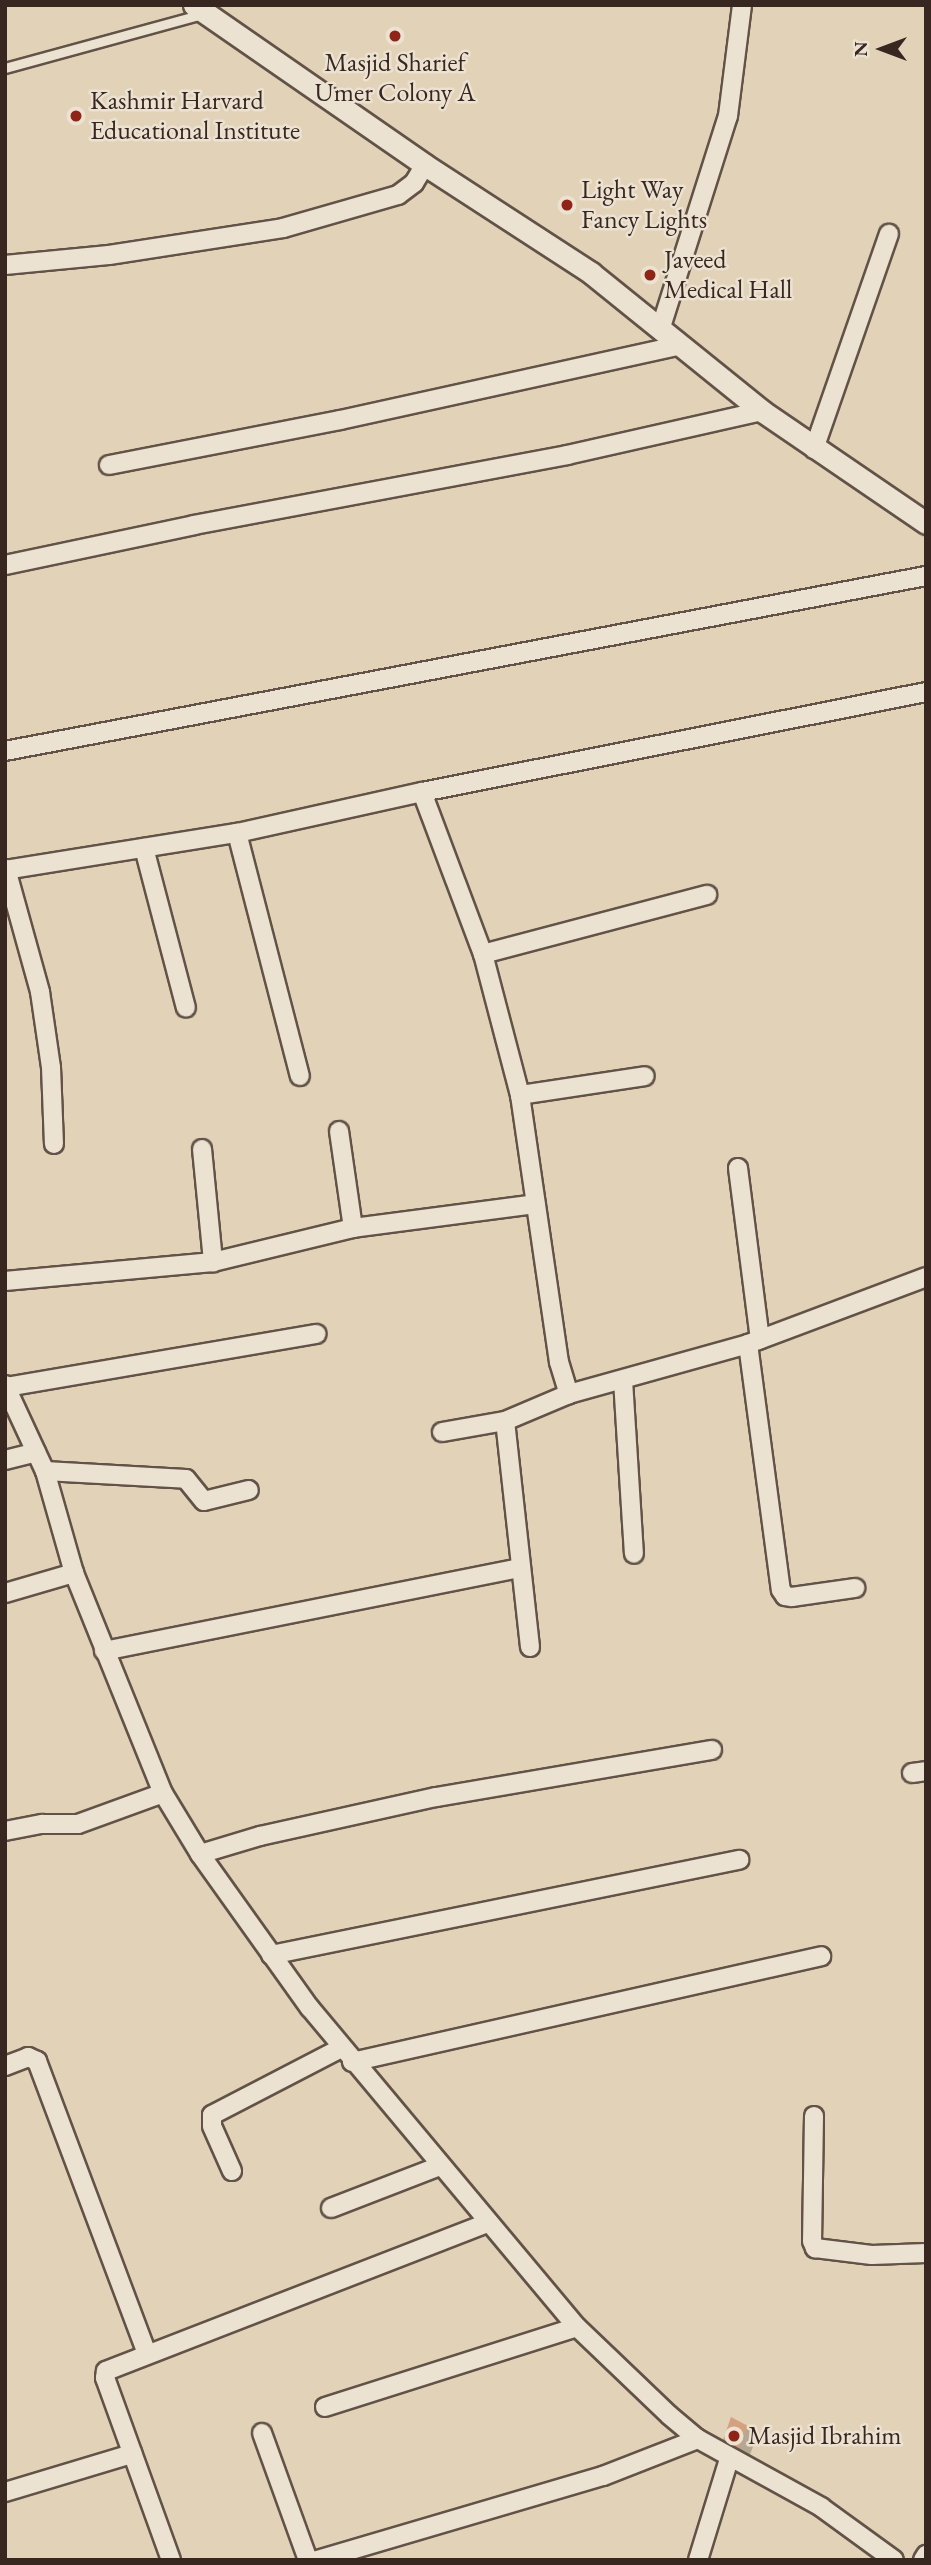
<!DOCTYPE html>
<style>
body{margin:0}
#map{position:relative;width:931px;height:2565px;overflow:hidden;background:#e1d2b8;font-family:"EB Garamond",serif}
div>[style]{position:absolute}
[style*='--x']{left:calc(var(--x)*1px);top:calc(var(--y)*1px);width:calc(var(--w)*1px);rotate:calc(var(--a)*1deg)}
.shadow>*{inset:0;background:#0003}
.building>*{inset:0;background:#d4a180}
.roads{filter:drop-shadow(2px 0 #625247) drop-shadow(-2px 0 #625247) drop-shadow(0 2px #625247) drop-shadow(0 -2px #625247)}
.service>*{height:9px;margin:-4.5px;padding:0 4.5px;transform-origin:4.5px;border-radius:4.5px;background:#ece2d1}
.minor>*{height:18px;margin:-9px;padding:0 9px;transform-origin:9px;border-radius:9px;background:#ece2d1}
.tertiary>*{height:21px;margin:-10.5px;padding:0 10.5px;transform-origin:10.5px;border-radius:10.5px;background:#ece2d1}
.dots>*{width:19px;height:19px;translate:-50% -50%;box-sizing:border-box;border:4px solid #ece2d1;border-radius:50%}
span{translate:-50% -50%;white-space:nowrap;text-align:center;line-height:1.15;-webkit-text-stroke:5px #ece2d1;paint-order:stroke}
.poi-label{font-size:26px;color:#382721}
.left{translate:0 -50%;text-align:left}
.frame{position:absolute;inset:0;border:7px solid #382721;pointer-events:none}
.north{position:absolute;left:847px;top:14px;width:70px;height:70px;-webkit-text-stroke:5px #ece2d1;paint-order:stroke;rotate:270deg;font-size:19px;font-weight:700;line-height:28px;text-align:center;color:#382721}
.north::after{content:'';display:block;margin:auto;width:24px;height:32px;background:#382721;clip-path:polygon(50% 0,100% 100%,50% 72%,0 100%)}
</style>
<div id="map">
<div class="shadow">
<div style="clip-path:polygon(732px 2420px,758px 2434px,749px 2457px,734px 2451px)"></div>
</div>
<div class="building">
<div style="clip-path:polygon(731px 2417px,748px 2426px,737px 2452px,721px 2446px)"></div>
</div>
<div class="roads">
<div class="service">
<div style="--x:5;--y:68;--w:205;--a:-15.3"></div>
</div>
<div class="minor">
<div style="--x:5;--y:265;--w:104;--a:-5.5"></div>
<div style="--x:109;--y:255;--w:176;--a:-8.8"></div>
<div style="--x:283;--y:228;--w:120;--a:-16"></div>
<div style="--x:398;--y:195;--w:20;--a:-37"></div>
<div style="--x:414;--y:183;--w:21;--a:-59"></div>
<div style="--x:661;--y:327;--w:221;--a:-72.4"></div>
<div style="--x:728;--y:116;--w:112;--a:-82.8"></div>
<div style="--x:814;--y:449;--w:228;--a:-70.8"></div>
<div style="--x:109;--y:465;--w:235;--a:-11"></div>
<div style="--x:340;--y:420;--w:348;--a:-12.4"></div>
<div style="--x:5;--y:565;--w:193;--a:-11.9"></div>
<div style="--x:194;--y:525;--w:380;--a:-10.6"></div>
<div style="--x:567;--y:455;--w:200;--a:-12.7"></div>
<div style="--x:5;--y:751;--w:937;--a:-10.76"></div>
<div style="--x:422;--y:792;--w:173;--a:69.4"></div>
<div style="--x:483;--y:954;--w:146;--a:75.3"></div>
<div style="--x:520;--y:1095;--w:270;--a:81.7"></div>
<div style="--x:559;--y:1362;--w:34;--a:73"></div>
<div style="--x:237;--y:833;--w:251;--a:75.5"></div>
<div style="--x:144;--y:848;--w:165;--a:75.3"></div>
<div style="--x:6;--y:869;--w:128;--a:74.5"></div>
<div style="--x:40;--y:992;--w:76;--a:81.7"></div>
<div style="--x:51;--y:1067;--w:77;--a:87.8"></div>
<div style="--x:5;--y:870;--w:235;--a:-9.1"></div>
<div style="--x:237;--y:833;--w:189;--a:-12.5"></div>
<div style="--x:422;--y:792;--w:514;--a:-11.22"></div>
<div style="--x:483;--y:954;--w:232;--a:-14.8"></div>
<div style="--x:520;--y:1095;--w:126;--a:-8.6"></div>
<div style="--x:339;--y:1131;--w:98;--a:81.8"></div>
<div style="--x:202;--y:1149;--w:114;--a:84.4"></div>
<div style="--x:738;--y:1168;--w:173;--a:82.7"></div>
<div style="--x:5;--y:1281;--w:209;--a:-5.2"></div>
<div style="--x:213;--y:1262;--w:144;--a:-13.7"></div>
<div style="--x:353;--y:1228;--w:184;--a:-7.5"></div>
<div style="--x:748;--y:1344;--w:248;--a:82.4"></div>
<div style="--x:781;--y:1590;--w:7;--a:56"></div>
<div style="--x:785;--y:1596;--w:7;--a:8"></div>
<div style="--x:792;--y:1597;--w:64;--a:-8.1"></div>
<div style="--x:623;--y:1380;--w:174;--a:86.4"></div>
<div style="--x:5;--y:1385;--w:95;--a:65.1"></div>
<div style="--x:45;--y:1471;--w:106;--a:74.1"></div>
<div style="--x:74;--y:1573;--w:237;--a:68"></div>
<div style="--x:163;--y:1793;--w:71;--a:58.8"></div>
<div style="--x:200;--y:1854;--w:189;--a:54.5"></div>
<div style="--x:310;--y:2008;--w:416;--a:50.1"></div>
<div style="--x:577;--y:2327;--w:127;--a:43.7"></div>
<div style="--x:669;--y:2415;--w:38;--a:40"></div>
<div style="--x:698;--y:2439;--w:141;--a:28.9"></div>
<div style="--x:821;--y:2507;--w:90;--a:36"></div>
<div style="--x:6;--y:1387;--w:315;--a:-9.7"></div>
<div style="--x:442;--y:1432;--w:64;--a:-9.9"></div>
<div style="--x:5;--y:1460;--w:32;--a:-14"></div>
<div style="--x:45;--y:1471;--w:141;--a:3.2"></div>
<div style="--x:186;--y:1479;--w:28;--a:51"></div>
<div style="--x:204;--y:1501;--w:46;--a:-13.7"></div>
<div style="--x:5;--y:1593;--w:72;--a:-16.2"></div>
<div style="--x:530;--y:1647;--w:227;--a:-96.3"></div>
<div style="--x:505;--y:1421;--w:69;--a:-22.9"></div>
<div style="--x:569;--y:1394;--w:186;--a:-15.6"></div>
<div style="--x:748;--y:1344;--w:190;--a:-20.6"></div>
<div style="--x:104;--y:1651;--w:425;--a:-11.3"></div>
<div style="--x:912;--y:1773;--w:14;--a:-8"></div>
<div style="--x:5;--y:1831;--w:38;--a:-11"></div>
<div style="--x:42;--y:1824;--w:36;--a:0"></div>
<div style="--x:78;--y:1824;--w:90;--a:-20"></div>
<div style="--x:200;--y:1854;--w:63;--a:-16.7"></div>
<div style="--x:260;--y:1836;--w:180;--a:-12.5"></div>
<div style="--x:436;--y:1797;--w:280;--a:-9.7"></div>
<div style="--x:271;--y:1955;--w:478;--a:-11.5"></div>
<div style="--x:352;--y:2062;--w:481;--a:-12.7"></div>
<div style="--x:5;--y:2066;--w:25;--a:-21"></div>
<div style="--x:28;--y:2057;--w:10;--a:24"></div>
<div style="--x:37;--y:2061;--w:312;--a:69.4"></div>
<div style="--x:814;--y:2116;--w:125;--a:90.9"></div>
<div style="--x:812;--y:2241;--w:8;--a:67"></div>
<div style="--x:815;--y:2248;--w:57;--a:7"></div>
<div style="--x:872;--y:2255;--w:54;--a:-2.1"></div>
<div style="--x:232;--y:2171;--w:49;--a:-114"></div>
<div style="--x:212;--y:2126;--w:11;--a:-90"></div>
<div style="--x:212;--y:2115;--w:145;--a:-27.4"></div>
<div style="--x:331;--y:2208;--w:117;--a:-21.1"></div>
<div style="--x:325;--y:2407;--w:264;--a:-17.6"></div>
<div style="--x:262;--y:2433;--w:135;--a:70.1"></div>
<div style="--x:5;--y:2492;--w:133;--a:-16.7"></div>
<div style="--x:171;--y:2560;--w:194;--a:-109.9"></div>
<div style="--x:105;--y:2378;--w:7;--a:-82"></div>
<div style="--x:106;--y:2371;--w:410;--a:-21.2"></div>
<div style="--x:317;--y:2560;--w:298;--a:-16.4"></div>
<div style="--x:603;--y:2476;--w:102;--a:-21.3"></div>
<div style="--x:698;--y:2560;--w:106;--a:-72.9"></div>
<div style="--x:923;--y:2560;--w:6;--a:-59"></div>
</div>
<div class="tertiary">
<div style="--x:194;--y:5;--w:281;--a:34.7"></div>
<div style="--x:425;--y:165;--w:198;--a:33"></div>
<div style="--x:591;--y:273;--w:220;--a:38.9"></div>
<div style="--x:762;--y:411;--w:199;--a:34.3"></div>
</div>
</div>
<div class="dots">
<div style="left:395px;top:36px;background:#8f2418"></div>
<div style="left:76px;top:116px;background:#8f2418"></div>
<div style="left:567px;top:205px;background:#8f2418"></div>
<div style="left:650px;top:275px;background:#8f2418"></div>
<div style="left:734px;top:2436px;background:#8f2418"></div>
</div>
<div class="poi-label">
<span style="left:395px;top:78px">Masjid Sharief<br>Umer Colony A</span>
<span class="left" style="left:90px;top:116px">Kashmir Harvard<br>Educational Institute</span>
<span class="left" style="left:581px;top:205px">Light Way<br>Fancy Lights</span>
<span class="left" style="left:664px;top:275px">Javeed<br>Medical Hall</span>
<span class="left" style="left:748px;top:2436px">Masjid Ibrahim</span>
</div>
<div class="frame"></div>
<div class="north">N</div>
</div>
